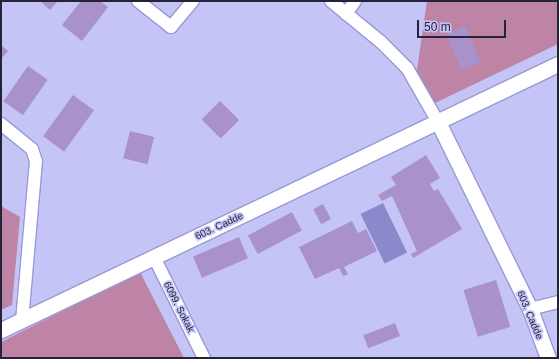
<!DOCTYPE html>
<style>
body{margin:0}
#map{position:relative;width:559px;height:359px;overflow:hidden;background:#c4c5f6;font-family:Helvetica,sans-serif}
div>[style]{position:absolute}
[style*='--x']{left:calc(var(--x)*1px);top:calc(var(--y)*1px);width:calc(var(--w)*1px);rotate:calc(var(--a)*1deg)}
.green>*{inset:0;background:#bd84a5}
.water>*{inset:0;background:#8a89cc;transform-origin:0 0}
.building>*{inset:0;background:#a991ca;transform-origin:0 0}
.roads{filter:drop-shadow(1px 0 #9899d4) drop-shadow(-1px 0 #9899d4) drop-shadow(0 1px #9899d4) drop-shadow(0 -1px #9899d4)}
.minor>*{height:12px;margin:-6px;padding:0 6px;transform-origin:6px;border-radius:6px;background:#fff}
.tertiary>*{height:15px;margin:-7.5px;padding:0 7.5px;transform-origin:7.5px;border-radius:7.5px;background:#fff}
span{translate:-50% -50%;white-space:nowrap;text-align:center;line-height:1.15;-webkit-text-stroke:3.5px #c4c5f6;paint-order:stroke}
.street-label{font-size:10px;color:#24233b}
.frame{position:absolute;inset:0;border:2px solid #24233b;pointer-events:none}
.scale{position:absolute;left:417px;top:20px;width:89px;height:18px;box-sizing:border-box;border:2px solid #24233b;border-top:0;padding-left:5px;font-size:12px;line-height:14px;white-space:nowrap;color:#24233b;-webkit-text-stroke:3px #c4c5f6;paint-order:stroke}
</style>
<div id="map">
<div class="green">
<div style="clip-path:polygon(427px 1px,558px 1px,558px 44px,433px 104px,416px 76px)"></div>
<div style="clip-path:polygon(1px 206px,20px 217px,12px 305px,1px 310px)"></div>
<div style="clip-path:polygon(140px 272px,184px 358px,1px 358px,1px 342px)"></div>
</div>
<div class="water">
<div style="left:383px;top:203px;width:55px;height:25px;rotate:64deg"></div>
</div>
<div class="building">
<div style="clip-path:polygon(40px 1px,58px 1px,50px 10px)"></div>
<div style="clip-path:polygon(81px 1px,100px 1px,108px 7px,82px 41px,62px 25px)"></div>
<div style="left:465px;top:26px;width:39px;height:21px;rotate:66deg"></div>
<div style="clip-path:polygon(1px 45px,8px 51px,1px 59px)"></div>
<div style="left:28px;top:66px;width:24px;height:43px;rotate:35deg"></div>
<div style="left:73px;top:95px;width:26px;height:51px;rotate:36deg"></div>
<div style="left:220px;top:101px;width:27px;height:26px;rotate:45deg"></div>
<div style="left:130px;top:131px;width:25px;height:28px;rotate:14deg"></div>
<div style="clip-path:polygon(426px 155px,440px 178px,430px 184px,434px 191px,438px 189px,462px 229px,413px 258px,411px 254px,417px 251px,392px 196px,382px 201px,378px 195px,396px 185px,391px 177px)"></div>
<div style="left:323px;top:204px;width:17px;height:11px;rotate:62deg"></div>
<div style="left:292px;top:212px;width:21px;height:50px;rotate:62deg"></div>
<div style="clip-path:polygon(352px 221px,358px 233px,366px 229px,377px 251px,344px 267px,348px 274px,343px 276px,339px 268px,315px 279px,299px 247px)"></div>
<div style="left:239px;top:237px;width:23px;height:50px;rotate:67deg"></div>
<div style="left:496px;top:280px;width:49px;height:34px;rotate:73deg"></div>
<div style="left:395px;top:323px;width:14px;height:34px;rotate:69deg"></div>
</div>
<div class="roads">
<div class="minor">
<div style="--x:138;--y:1;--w:42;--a:38.2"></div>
<div style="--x:171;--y:27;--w:34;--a:-50"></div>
<div style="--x:331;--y:1;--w:65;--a:39.4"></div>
<div style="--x:381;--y:42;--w:37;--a:45"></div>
<div style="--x:407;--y:68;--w:62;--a:60.1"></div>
<div style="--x:346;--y:14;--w:16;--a:-55"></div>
<div style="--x:1;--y:124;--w:40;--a:39"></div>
<div style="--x:32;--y:149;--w:13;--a:72"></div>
<div style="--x:36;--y:161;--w:161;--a:95"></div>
<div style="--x:154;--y:257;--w:113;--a:63.7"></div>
<div style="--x:530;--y:309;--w:29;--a:-14"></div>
</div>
<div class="tertiary">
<div style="--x:438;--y:122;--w:208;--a:63.8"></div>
<div style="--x:530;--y:309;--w:52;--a:69.8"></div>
<div style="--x:1;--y:330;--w:617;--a:-25.53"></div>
</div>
</div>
<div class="street-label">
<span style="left:219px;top:226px;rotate:-25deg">603. Cadde</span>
<span style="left:179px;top:307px;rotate:63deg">6099. Sokak</span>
<span style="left:530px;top:315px;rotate:67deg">603. Cadde</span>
</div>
<div class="frame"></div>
<div class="scale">50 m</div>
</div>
